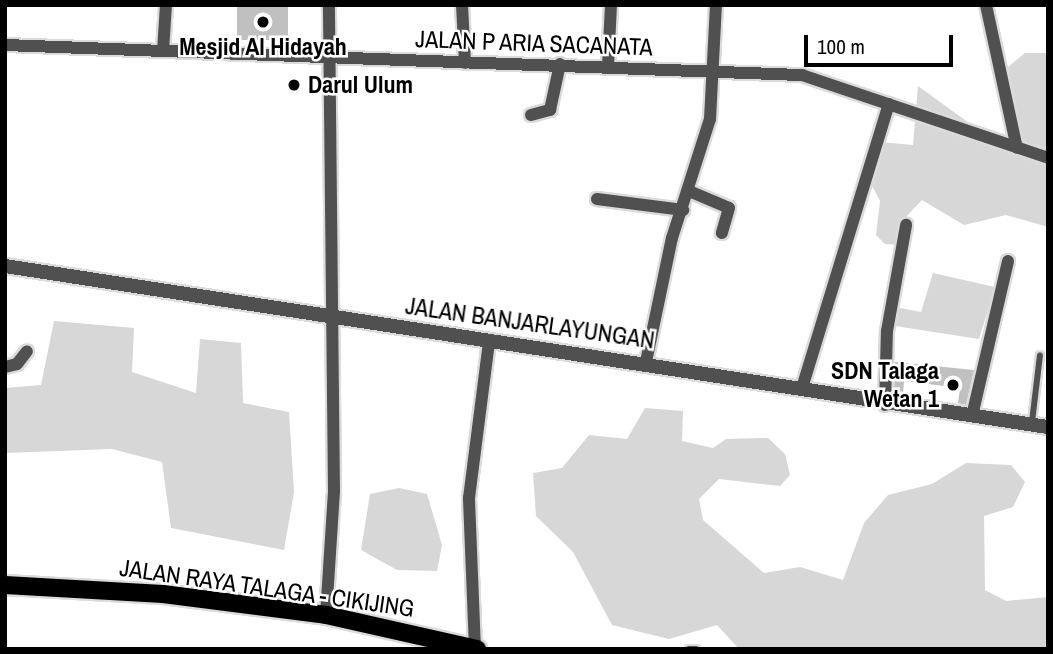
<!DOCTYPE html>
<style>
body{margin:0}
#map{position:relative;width:1053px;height:654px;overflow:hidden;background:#fff;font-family:"Archivo Narrow",sans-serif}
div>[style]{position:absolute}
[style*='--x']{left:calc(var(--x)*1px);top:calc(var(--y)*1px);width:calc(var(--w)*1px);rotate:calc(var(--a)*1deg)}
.green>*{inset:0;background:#d7d7d7}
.building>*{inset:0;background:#c0c0c0;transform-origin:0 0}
.roads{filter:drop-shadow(2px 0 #dbdbdb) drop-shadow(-2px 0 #dbdbdb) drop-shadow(0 2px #dbdbdb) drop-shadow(0 -2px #dbdbdb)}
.service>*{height:6px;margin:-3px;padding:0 3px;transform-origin:3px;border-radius:3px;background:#505050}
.minor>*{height:12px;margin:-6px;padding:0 6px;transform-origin:6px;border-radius:6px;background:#505050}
.tertiary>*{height:14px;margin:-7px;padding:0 7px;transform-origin:7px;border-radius:7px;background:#505050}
.primary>*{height:18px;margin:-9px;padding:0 9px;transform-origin:9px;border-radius:9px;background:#000}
.dots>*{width:19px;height:19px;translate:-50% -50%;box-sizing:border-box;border:4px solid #fff;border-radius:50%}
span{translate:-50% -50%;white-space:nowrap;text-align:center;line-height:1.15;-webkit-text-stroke:5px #fff;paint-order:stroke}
.street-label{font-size:24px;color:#000}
.poi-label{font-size:24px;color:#000;font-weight:700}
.left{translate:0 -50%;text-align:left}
.right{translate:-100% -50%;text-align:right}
.frame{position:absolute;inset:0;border:7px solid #000;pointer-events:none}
.scale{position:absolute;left:804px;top:35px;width:149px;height:32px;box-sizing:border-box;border:4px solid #000;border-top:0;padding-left:9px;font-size:21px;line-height:24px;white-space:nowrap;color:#000;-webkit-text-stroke:5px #fff;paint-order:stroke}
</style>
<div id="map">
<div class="green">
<div style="clip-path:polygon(1025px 53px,1048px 53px,1048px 227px,1006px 215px,964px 225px,922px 200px,904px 219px,898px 245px,885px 244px,876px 235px,880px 201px,867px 176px,869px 141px,913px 145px,918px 86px,969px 123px,1019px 142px,1008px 67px)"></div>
<div style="clip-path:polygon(933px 273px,995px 287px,979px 339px,882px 324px,885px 305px,921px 312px)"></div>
<div style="clip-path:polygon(54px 321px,134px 328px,132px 372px,196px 393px,200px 339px,241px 343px,243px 403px,289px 412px,294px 492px,284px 550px,171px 528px,162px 462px,112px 449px,5px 453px,5px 388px,41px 385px)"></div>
<div style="clip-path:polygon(645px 408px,683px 411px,682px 441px,713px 448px,726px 439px,768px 438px,785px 454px,790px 475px,780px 486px,719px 479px,699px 499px,703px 520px,764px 573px,800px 567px,843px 580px,864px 523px,888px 495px,932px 484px,966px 463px,1011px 465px,1025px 482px,1013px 507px,984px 516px,985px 590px,1006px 601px,1048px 597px,1048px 649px,739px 649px,717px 625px,669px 639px,612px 625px,573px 552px,536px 516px,533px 473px,562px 468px,589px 435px,627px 439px)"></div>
<div style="clip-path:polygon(399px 488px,427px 494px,442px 545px,437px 571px,397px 570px,361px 550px,370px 494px)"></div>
</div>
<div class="building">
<div style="left:237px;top:5px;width:51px;height:35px"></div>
<div style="clip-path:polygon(895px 362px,974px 370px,966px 405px,958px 403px,960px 388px,904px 381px,903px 395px,894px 394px)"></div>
</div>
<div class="roads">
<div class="service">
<div style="--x:1032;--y:422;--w:67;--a:-83.2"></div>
<div style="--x:689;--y:649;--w:7;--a:0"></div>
</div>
<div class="minor">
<div style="--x:462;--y:5;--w:58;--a:87"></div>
<div style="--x:986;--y:5;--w:146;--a:77.8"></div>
<div style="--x:5;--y:45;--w:798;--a:2.16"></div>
<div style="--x:802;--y:75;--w:260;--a:18.6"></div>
<div style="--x:163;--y:51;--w:46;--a:-86.3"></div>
<div style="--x:608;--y:66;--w:61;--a:-87.2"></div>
<div style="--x:531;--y:115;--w:20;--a:-15"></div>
<div style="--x:550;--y:110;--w:47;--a:-77.7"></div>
<div style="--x:689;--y:191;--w:43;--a:23"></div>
<div style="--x:729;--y:208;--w:26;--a:106"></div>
<div style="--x:597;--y:199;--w:87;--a:7.3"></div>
<div style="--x:646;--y:362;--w:127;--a:-78.2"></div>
<div style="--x:672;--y:238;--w:125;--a:-72.3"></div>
<div style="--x:710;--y:119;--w:114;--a:-87"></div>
<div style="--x:5;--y:367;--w:12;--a:-14"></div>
<div style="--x:17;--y:364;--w:16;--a:-52"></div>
<div style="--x:802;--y:388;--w:297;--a:-73"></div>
<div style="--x:885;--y:405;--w:74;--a:-88.5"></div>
<div style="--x:887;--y:331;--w:108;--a:-79.8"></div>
<div style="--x:972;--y:416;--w:159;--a:-76.9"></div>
<div style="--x:326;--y:615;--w:124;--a:-86.3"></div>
<div style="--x:334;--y:491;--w:486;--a:-90.6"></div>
<div style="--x:475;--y:649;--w:151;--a:-92.3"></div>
<div style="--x:469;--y:498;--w:157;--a:-82.7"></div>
</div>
<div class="tertiary">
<div style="--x:5;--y:266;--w:1055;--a:8.78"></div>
</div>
<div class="primary">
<div style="--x:5;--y:585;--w:158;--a:3.3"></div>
<div style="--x:163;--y:594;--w:164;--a:7.3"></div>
<div style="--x:326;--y:615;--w:155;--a:12.7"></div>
</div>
</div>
<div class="dots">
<div style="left:263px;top:22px;background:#000"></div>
<div style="left:294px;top:85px;background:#000"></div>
<div style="left:953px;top:385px;background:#000"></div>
</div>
<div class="street-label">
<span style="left:534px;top:43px;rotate:2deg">JALAN P ARIA SACANATA</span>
<span style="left:530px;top:323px;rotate:8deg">JALAN BANJARLAYUNGAN</span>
<span style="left:267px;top:588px;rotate:8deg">JALAN RAYA TALAGA - CIKIJING</span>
</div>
<div class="poi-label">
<span style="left:263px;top:47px">Mesjid Al Hidayah</span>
<span class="left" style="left:308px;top:85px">Darul Ulum</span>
<span class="right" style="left:939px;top:385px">SDN Talaga<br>Wetan 1</span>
</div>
<div class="frame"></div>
<div class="scale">100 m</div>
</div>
